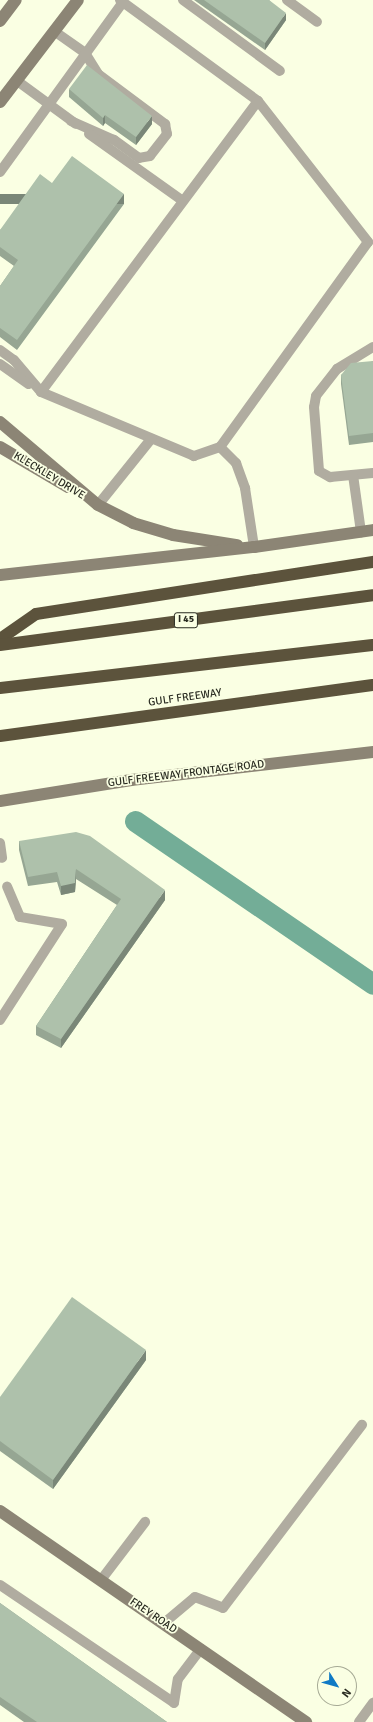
<!DOCTYPE html>
<style>
body{margin:0}
#map{position:relative;width:373px;height:1722px;overflow:hidden;background:#faffe3;font-family:Signika,sans-serif}
div>[style]{position:absolute}
[style*='--x']{left:calc(var(--x)*1px);top:calc(var(--y)*1px);width:calc(var(--w)*1px);rotate:calc(var(--a)*1deg)}
.canal>*{height:21px;margin:-10.5px;padding:0 10.5px;transform-origin:10.5px;border-radius:10.5px;background:#73ad97}
.lane>*{height:10px;margin:-5px;padding:0 5px;transform-origin:5px;border-radius:5px;background:#b0aca0}
.secondary>*{height:12px;margin:-6px;padding:0 6px;transform-origin:6px;border-radius:6px;background:#8c8575}
.highway>*{height:12px;margin:-6px;padding:0 6px;transform-origin:6px;border-radius:6px;background:#5c533c}
.wall>*{inset:0;background:#96a693}
.shaded-wall>*{inset:0;background:#7a8778;transform-origin:0 0}
.building>*{inset:0;background:#aec1ab}
span{translate:-50% -50%;white-space:nowrap;text-align:center;line-height:1.15;-webkit-text-stroke:3.5px #faffe3;paint-order:stroke}
.shield-label span{padding:1px 3px;background:#faffe3;border:1px solid;border-radius:3px;-webkit-text-stroke-width:0}
.shield-label{font-size:10px;color:#292b21;font-weight:700}
.street-label{font-size:11px;color:#292b21}
.north{position:absolute;left:317px;top:1666px;width:40px;height:40px;box-sizing:border-box;background:#faffe3;border:1px solid #a6aa95;border-radius:50%;rotate:127deg;font-size:11px;font-weight:700;line-height:16px;text-align:center;color:#292b21}
.north::after{content:'';display:block;margin:auto;width:14px;height:18px;background:#0f7ac5;clip-path:polygon(50% 0,100% 100%,50% 72%,0 100%)}
</style>
<div id="map">
<div class="canal">
<div style="--x:135;--y:821;--w:288;--a:34.4"></div>
</div>
<div class="lane">
<div style="--x:120;--y:0;--w:171;--a:36.2"></div>
<div style="--x:258;--y:101;--w:179;--a:52"></div>
<div style="--x:368;--y:242;--w:253;--a:125.8"></div>
<div style="--x:220;--y:447;--w:23;--a:45"></div>
<div style="--x:236;--y:463;--w:27;--a:70"></div>
<div style="--x:245;--y:488;--w:60;--a:81.3"></div>
<div style="--x:183;--y:0;--w:120;--a:36.2"></div>
<div style="--x:287;--y:0;--w:37;--a:36"></div>
<div style="--x:54;--y:31;--w:38;--a:35"></div>
<div style="--x:85;--y:53;--w:25;--a:58"></div>
<div style="--x:98;--y:74;--w:84;--a:36.7"></div>
<div style="--x:165;--y:124;--w:10;--a:79"></div>
<div style="--x:167;--y:134;--w:28;--a:128"></div>
<div style="--x:150;--y:156;--w:11;--a:170"></div>
<div style="--x:139;--y:158;--w:31;--a:-144"></div>
<div style="--x:114;--y:140;--w:47;--a:-156.2"></div>
<div style="--x:16;--y:80;--w:74;--a:36.3"></div>
<div style="--x:89;--y:134;--w:115;--a:35.5"></div>
<div style="--x:0;--y:172;--w:210;--a:-54.1"></div>
<div style="--x:373;--y:347;--w:42;--a:148.6"></div>
<div style="--x:337;--y:369;--w:34;--a:128"></div>
<div style="--x:316;--y:396;--w:11;--a:100"></div>
<div style="--x:314;--y:407;--w:64;--a:85.5"></div>
<div style="--x:319;--y:471;--w:13;--a:29"></div>
<div style="--x:330;--y:477;--w:43;--a:-5.3"></div>
<div style="--x:0;--y:350;--w:17;--a:36"></div>
<div style="--x:14;--y:360;--w:42;--a:49.8"></div>
<div style="--x:0;--y:364;--w:35;--a:35"></div>
<div style="--x:220;--y:447;--w:28;--a:161"></div>
<div style="--x:194;--y:456;--w:166;--a:-157.3"></div>
<div style="--x:41;--y:392;--w:363;--a:-53.3"></div>
<div style="--x:353;--y:475;--w:58;--a:82"></div>
<div style="--x:98;--y:505;--w:85;--a:-51.2"></div>
<div style="--x:0;--y:843;--w:15;--a:82"></div>
<div style="--x:0;--y:1020;--w:114;--a:-57.1"></div>
<div style="--x:62;--y:924;--w:43;--a:-170.5"></div>
<div style="--x:20;--y:917;--w:33;--a:-113"></div>
<div style="--x:101;--y:1580;--w:73;--a:-52.8"></div>
<div style="--x:0;--y:1585;--w:210;--a:34.1"></div>
<div style="--x:174;--y:1703;--w:24;--a:-81"></div>
<div style="--x:178;--y:1679;--w:38;--a:-53"></div>
<div style="--x:164;--y:1623;--w:40;--a:-40"></div>
<div style="--x:195;--y:1597;--w:30;--a:21"></div>
<div style="--x:223;--y:1608;--w:230;--a:-52.8"></div>
<div style="--x:359;--y:1722;--w:24;--a:-54"></div>
</div>
<div class="secondary">
<div style="--x:0;--y:21;--w:26;--a:-53"></div>
<div style="--x:0;--y:102;--w:128;--a:-52.6"></div>
<div style="--x:0;--y:422;--w:128;--a:40.3"></div>
<div style="--x:98;--y:505;--w:39;--a:27"></div>
<div style="--x:133;--y:523;--w:42;--a:16.7"></div>
<div style="--x:173;--y:535;--w:65;--a:8.9"></div>
<div style="--x:0;--y:447;--w:79;--a:30.5"></div>
<div style="--x:0;--y:575;--w:256;--a:-6.3"></div>
<div style="--x:254;--y:547;--w:120;--a:-8.1"></div>
<div style="--x:0;--y:801;--w:133;--a:-9.1"></div>
<div style="--x:131;--y:780;--w:244;--a:-6.6"></div>
<div style="--x:0;--y:1511;--w:372;--a:34.6"></div>
</div>
<div class="highway">
<div style="--x:0;--y:639;--w:44;--a:-34.8"></div>
<div style="--x:36;--y:614;--w:341;--a:-8.8"></div>
<div style="--x:0;--y:645;--w:376;--a:-7.6"></div>
<div style="--x:0;--y:688;--w:375;--a:-6.6"></div>
<div style="--x:0;--y:736;--w:376;--a:-7.8"></div>
</div>
<div class="wall">
<div style="clip-path:polygon(194px 0,269px 0,286px 20px,265px 50px)"></div>
<div style="clip-path:polygon(69px 89px,152px 124px,136px 145px,105px 123px,103px 126px,69px 97px)"></div>
<div style="clip-path:polygon(52px 183px,124px 204px,17px 350px,0 337px,0 286px,14px 266px,0 256px,0 230px)"></div>
<div style="clip-path:polygon(373px 361px,373px 442px,349px 445px,341px 384px,341px 375px)"></div>
<div style="clip-path:polygon(19px 841px,165px 900px,61px 1048px,36px 1035px,36px 1026px,117px 905px,76px 879px,75px 892px,61px 895px,57px 882px,28px 886px,19px 850px)"></div>
<div style="clip-path:polygon(146px 1360px,53px 1489px,0 1451px,0 1397px)"></div>
<div style="clip-path:polygon(0 1603px,167px 1722px,24px 1722px,0 1705px)"></div>
</div>
<div class="shaded-wall">
<div style="clip-path:polygon(286px 13px,286px 20px,265px 50px,265px 43px)"></div>
<div style="clip-path:polygon(105px 115px,105px 123px,103px 126px,103px 118px)"></div>
<div style="clip-path:polygon(152px 116px,152px 124px,136px 145px,136px 137px)"></div>
<div style="left:124px;top:194px;width:10px;height:181px;rotate:90deg"></div>
<div style="clip-path:polygon(76px 869px,76px 879px,75px 892px,61px 895px,61px 886px)"></div>
<div style="clip-path:polygon(165px 890px,165px 900px,61px 1048px,61px 1039px)"></div>
<div style="clip-path:polygon(146px 1350px,146px 1360px,53px 1489px,53px 1480px)"></div>
</div>
<div class="building">
<div style="clip-path:polygon(204px 0,269px 0,286px 13px,265px 43px)"></div>
<div style="clip-path:polygon(87px 65px,152px 116px,136px 137px,105px 115px,103px 118px,69px 89px)"></div>
<div style="clip-path:polygon(72px 156px,124px 194px,17px 340px,0 328px,0 286px,18px 260px,0 247px,0 230px,40px 174px,52px 183px)"></div>
<div style="clip-path:polygon(373px 361px,373px 433px,349px 436px,341px 375px,351px 363px)"></div>
<div style="clip-path:polygon(76px 832px,90px 836px,165px 890px,61px 1039px,36px 1026px,121px 899px,76px 869px,75px 883px,61px 886px,57px 872px,28px 877px,19px 841px)"></div>
<div style="clip-path:polygon(72px 1297px,146px 1350px,53px 1480px,0 1441px,0 1397px)"></div>
<div style="clip-path:polygon(0 1603px,167px 1722px,37px 1722px,0 1697px)"></div>
</div>
<div class="shield-label">
<span style="left:186px;top:620px">I 45</span>
</div>
<div class="street-label">
<span style="left:49px;top:476px;rotate:31deg">KLECKLEY DRIVE</span>
<span style="left:185px;top:698px;rotate:-8deg">GULF FREEWAY</span>
<span style="left:186px;top:774px;rotate:-7deg">GULF FREEWAY FRONTAGE ROAD</span>
<span style="left:153px;top:1616px;rotate:34deg">FREY ROAD</span>
</div>
<div class="north">N</div>
</div>
